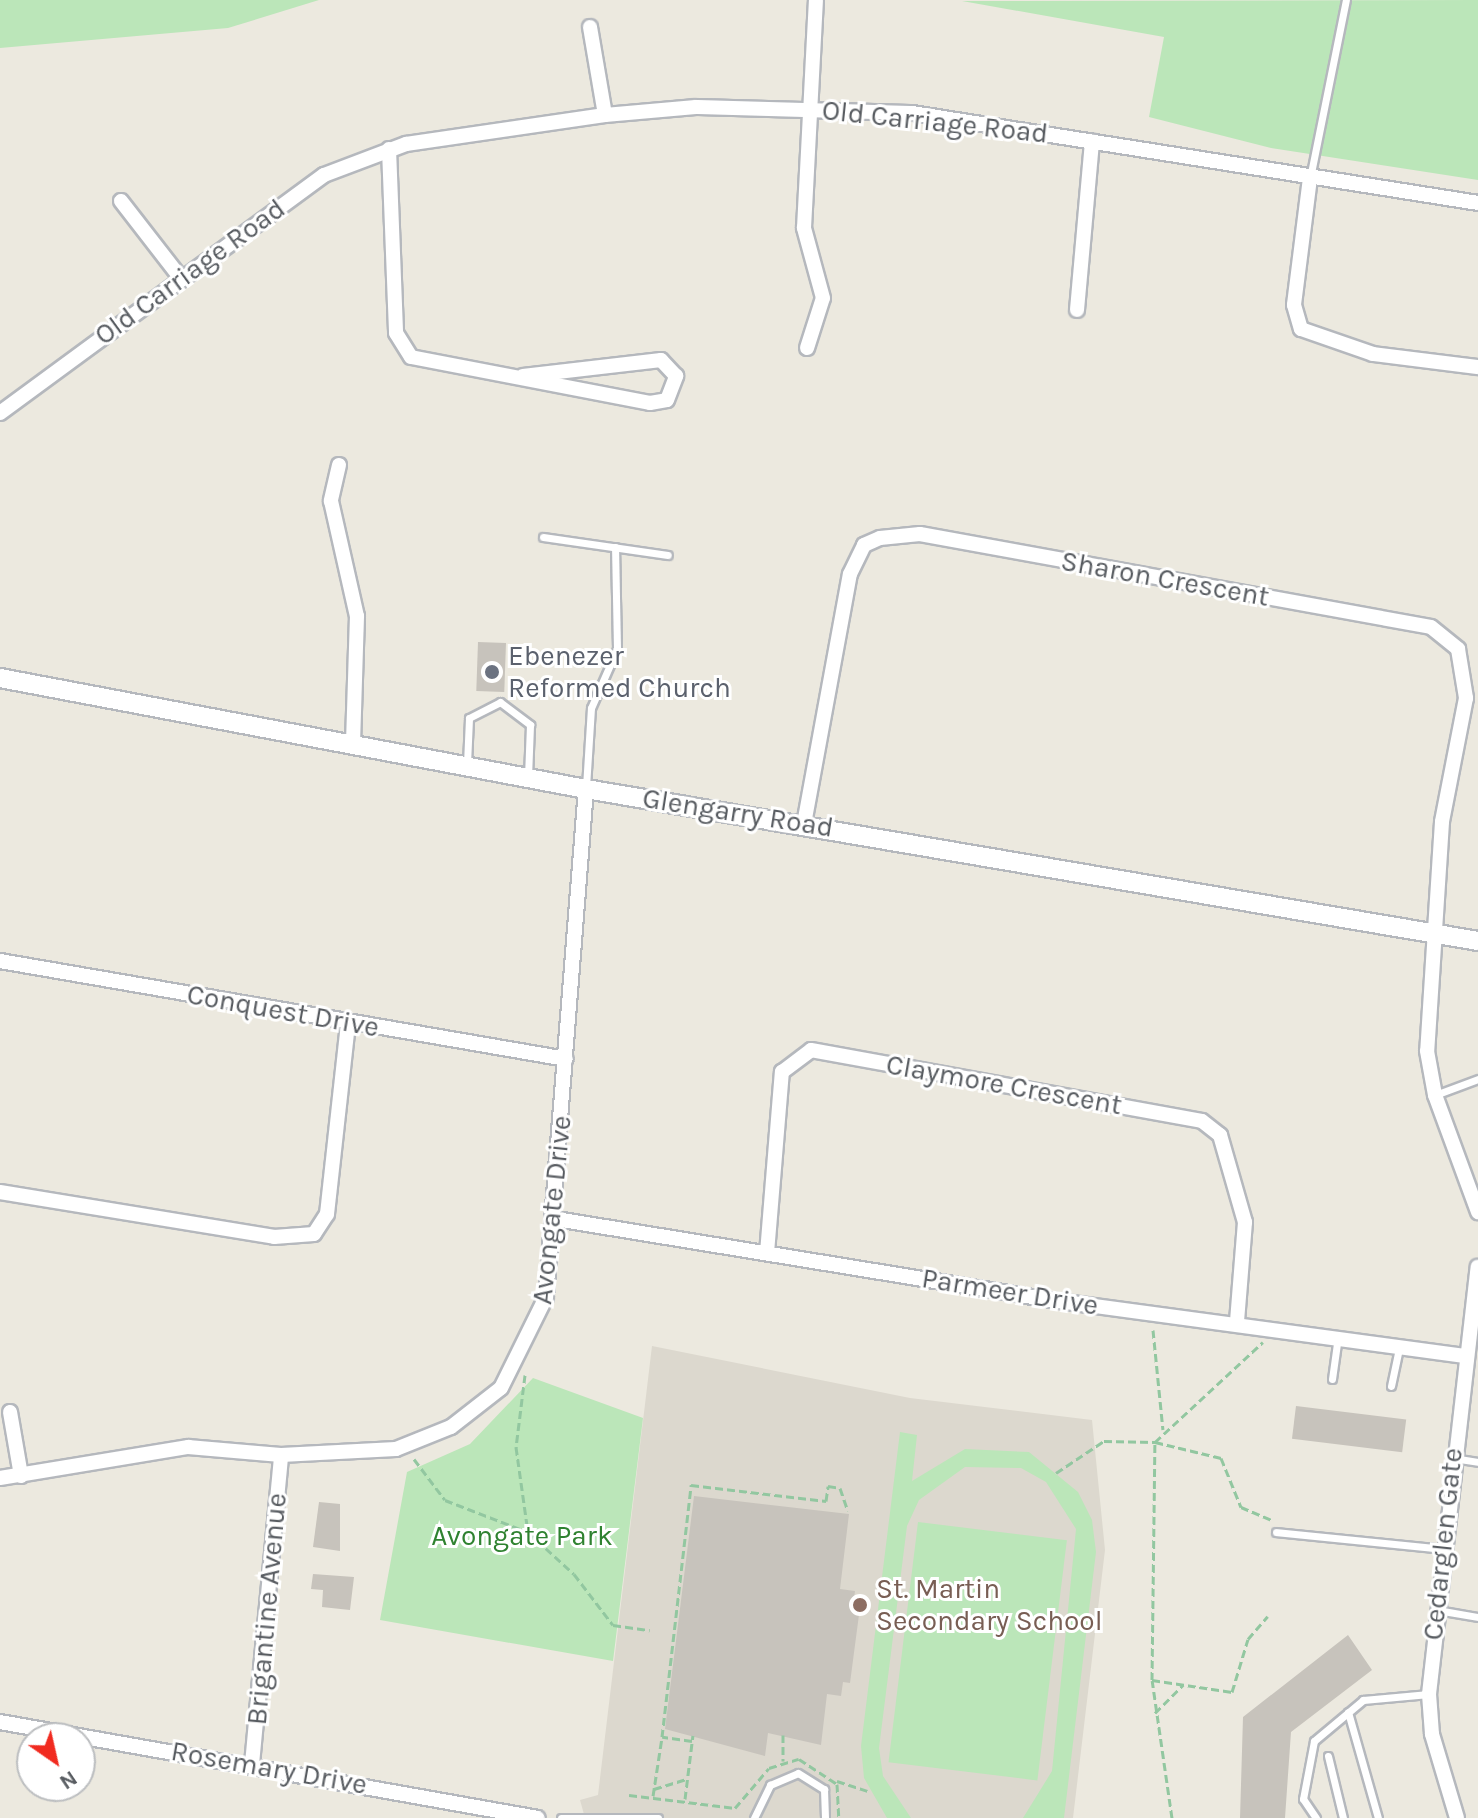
<!DOCTYPE html>
<style>
body{margin:0}
#map{position:relative;width:1478px;height:1818px;overflow:hidden;background:#ece9df;font-family:Karla,sans-serif}
div>[style]{position:absolute}
[style*='--x']{left:calc(var(--x)*1px);top:calc(var(--y)*1px);width:calc(var(--w)*1px);rotate:calc(var(--a)*1deg)}
.education>*{inset:0;background:#dcd8ce}
.green>*{inset:0;background:#bbe6b9;transform-origin:0 0}
.building>*{inset:0;background:#c7c3bc;transform-origin:0 0}
.path>*{height:3px;margin-top:-1.5px;transform-origin:0;background:repeating-linear-gradient(90deg,#92c7a0 0 8px,transparent 0 12px)}
.roads{filter:drop-shadow(2px 0 #b5b8bd) drop-shadow(-2px 0 #b5b8bd) drop-shadow(0 2px #b5b8bd) drop-shadow(0 -2px #b5b8bd)}
.service>*{height:7px;margin:-3.5px;padding:0 3.5px;transform-origin:3.5px;border-radius:3.5px;background:#fff}
.minor>*{height:14px;margin:-7px;padding:0 7px;transform-origin:7px;border-radius:7px;background:#fff}
.tertiary>*{height:18px;margin:-9px;padding:0 9px;transform-origin:9px;border-radius:9px;background:#fff}
.dots>*{width:22px;height:22px;translate:-50% -50%;box-sizing:border-box;border:4px solid #fff;border-radius:50%}
span{translate:-50% -50%;white-space:nowrap;text-align:center;line-height:1.15;-webkit-text-stroke:6px #fff;paint-order:stroke}
.street-label{font-size:28px;color:#585c61}
.worship-label{font-size:28px;color:#5b616d}
.left{translate:0 -50%;text-align:left}
.park-label{font-size:28px;color:#2f8230}
.education-label{font-size:28px;color:#785e54}
.north{position:absolute;left:16px;top:1722px;width:80px;height:80px;box-sizing:border-box;background:#fff;border:2px solid #bcbec0;border-radius:50%;rotate:146deg;font-size:22px;font-weight:700;line-height:32px;text-align:center;color:#585c61}
.north::after{content:'';display:block;margin:auto;width:28px;height:36px;background:#f12b20;clip-path:polygon(50% 0,100% 100%,50% 72%,0 100%)}
</style>
<div id="map">
<div class="education">
<div style="clip-path:polygon(652px 1346px,910px 1398px,1092px 1420px,1105px 1550px,1073px 1818px,585px 1818px,580px 1800px,598px 1795px)"></div>
</div>
<div class="green">
<div style="clip-path:polygon(0 0,319px 0,228px 28px,0 48px)"></div>
<div style="clip-path:polygon(1478px 0,1478px 180px,1271px 148px,1149px 117px,1164px 37px,962px 1px)"></div>
<div style="clip-path:polygon(533px 1378px,643px 1418px,613px 1661px,380px 1620px,407px 1472px,470px 1444px)"></div>
<div style="clip-path:polygon(900px 1432px,917px 1435px,912px 1481px,965px 1449px,1029px 1452px,1078px 1492px,1092px 1520px,1096px 1552px,1064px 1818px,1023px 1818px,1052px 1771px,1076px 1529px,1046px 1482px,1021px 1468px,965px 1467px,919px 1500px,907px 1526px,879px 1748px,883px 1776px,911px 1818px,887px 1818px,864px 1778px,861px 1746px)"></div>
<div style="left:918px;top:1522px;width:150px;height:242px;rotate:7deg"></div>
</div>
<div class="building">
<div style="left:478px;top:642px;width:28px;height:49px;rotate:2deg"></div>
<div style="left:1296px;top:1406px;width:111px;height:33px;rotate:7deg"></div>
<div style="clip-path:polygon(694px 1496px,849px 1514px,840px 1589px,855px 1591px,853px 1606px,860px 1607px,850px 1683px,843px 1682px,841px 1696px,827px 1694px,821px 1745px,768px 1733px,765px 1756px,665px 1729px)"></div>
<div style="clip-path:polygon(319px 1502px,340px 1504px,340px 1551px,313px 1547px)"></div>
<div style="clip-path:polygon(313px 1574px,354px 1577px,350px 1610px,322px 1607px,323px 1590px,311px 1589px)"></div>
<div style="clip-path:polygon(1348px 1635px,1372px 1670px,1291px 1732px,1285px 1818px,1240px 1818px,1243px 1717px)"></div>
</div>
<div class="path">
<div style="--x:1153;--y:1330;--w:100;--a:84.3"></div>
<div style="--x:525;--y:1375;--w:73;--a:97.1"></div>
<div style="--x:516;--y:1447;--w:86;--a:82"></div>
<div style="--x:528;--y:1532;--w:62;--a:42.4"></div>
<div style="--x:574;--y:1574;--w:64;--a:52.6"></div>
<div style="--x:613;--y:1625;--w:37;--a:8"></div>
<div style="--x:414;--y:1459;--w:51;--a:52.9"></div>
<div style="--x:445;--y:1500;--w:89;--a:21.1"></div>
<div style="--x:1056;--y:1473;--w:58;--a:-33.7"></div>
<div style="--x:1104;--y:1441;--w:51;--a:1.1"></div>
<div style="--x:1155;--y:1442;--w:147;--a:-42.8"></div>
<div style="--x:1152;--y:1680;--w:81;--a:8.5"></div>
<div style="--x:1232;--y:1692;--w:55;--a:-73.2"></div>
<div style="--x:1248;--y:1639;--w:30;--a:-49"></div>
<div style="--x:1155;--y:1713;--w:40;--a:-45"></div>
<div style="--x:783;--y:1735;--w:26;--a:90"></div>
<div style="--x:692;--y:1741;--w:30;--a:-172"></div>
<div style="--x:662;--y:1737;--w:254;--a:-83.4"></div>
<div style="--x:691;--y:1485;--w:136;--a:6.8"></div>
<div style="--x:826;--y:1501;--w:15;--a:-82"></div>
<div style="--x:828;--y:1486;--w:12;--a:9"></div>
<div style="--x:840;--y:1488;--w:24;--a:71"></div>
<div style="--x:837;--y:1781;--w:32;--a:18"></div>
<div style="--x:654;--y:1789;--w:34;--a:-17"></div>
<div style="--x:629;--y:1795;--w:107;--a:7"></div>
<div style="--x:735;--y:1808;--w:52;--a:-49.6"></div>
<div style="--x:769;--y:1768;--w:31;--a:-17"></div>
<div style="--x:799;--y:1759;--w:45;--a:33.3"></div>
<div style="--x:837;--y:1784;--w:34;--a:87"></div>
<div style="--x:653;--y:1796;--w:60;--a:-81.3"></div>
<div style="--x:685;--y:1799;--w:64;--a:-82.9"></div>
<div style="--x:1172;--y:1818;--w:139;--a:-98.2"></div>
<div style="--x:1152;--y:1680;--w:238;--a:-89.3"></div>
<div style="--x:1155;--y:1442;--w:68;--a:13.6"></div>
<div style="--x:1221;--y:1458;--w:53;--a:67.8"></div>
<div style="--x:1241;--y:1507;--w:33;--a:23"></div>
</div>
<div class="roads">
<div class="service">
<div style="--x:1310;--y:178;--w:182;--a:-78.6"></div>
<div style="--x:543;--y:537;--w:126;--a:8.2"></div>
<div style="--x:467;--y:764;--w:46;--a:-87.5"></div>
<div style="--x:469;--y:718;--w:35;--a:-27"></div>
<div style="--x:500;--y:702;--w:38;--a:37"></div>
<div style="--x:530;--y:725;--w:52;--a:92.2"></div>
<div style="--x:586;--y:787;--w:79;--a:-86.4"></div>
<div style="--x:591;--y:708;--w:64;--a:-66.2"></div>
<div style="--x:617;--y:649;--w:102;--a:-91.1"></div>
<div style="--x:1435;--y:1095;--w:46;--a:-20.4"></div>
<div style="--x:1332;--y:1379;--w:37;--a:-82"></div>
<div style="--x:1391;--y:1386;--w:38;--a:-78"></div>
<div style="--x:1453;--y:1458;--w:25;--a:9"></div>
<div style="--x:1276;--y:1532;--w:168;--a:5.8"></div>
<div style="--x:1437;--y:1610;--w:42;--a:9.7"></div>
<div style="--x:1348;--y:1712;--w:110;--a:74.2"></div>
<div style="--x:1328;--y:1756;--w:64;--a:76.4"></div>
<div style="--x:561;--y:1818;--w:97;--a:0"></div>
<div style="--x:754;--y:1818;--w:37;--a:-64"></div>
<div style="--x:770;--y:1785;--w:30;--a:-23"></div>
<div style="--x:798;--y:1773;--w:31;--a:32"></div>
<div style="--x:824;--y:1789;--w:29;--a:88"></div>
<div style="--x:1316;--y:1818;--w:23;--a:-124"></div>
<div style="--x:1303;--y:1799;--w:59;--a:-79.3"></div>
<div style="--x:1314;--y:1741;--w:64;--a:-39.9"></div>
<div style="--x:1363;--y:1700;--w:66;--a:-5.2"></div>
</div>
<div class="minor">
<div style="--x:590;--y:27;--w:89;--a:80.3"></div>
<div style="--x:389;--y:149;--w:184;--a:87.8"></div>
<div style="--x:396;--y:333;--w:28;--a:58"></div>
<div style="--x:411;--y:357;--w:243;--a:10.9"></div>
<div style="--x:650;--y:403;--w:17;--a:-10"></div>
<div style="--x:667;--y:400;--w:26;--a:-69"></div>
<div style="--x:676;--y:376;--w:22;--a:-133"></div>
<div style="--x:661;--y:360;--w:139;--a:173.4"></div>
<div style="--x:1310;--y:178;--w:128;--a:97.2"></div>
<div style="--x:1294;--y:305;--w:25;--a:74"></div>
<div style="--x:1301;--y:329;--w:76;--a:19.1"></div>
<div style="--x:1373;--y:354;--w:106;--a:7.1"></div>
<div style="--x:121;--y:201;--w:96;--a:52.2"></div>
<div style="--x:1077;--y:310;--w:169;--a:-84.9"></div>
<div style="--x:807;--y:348;--w:52;--a:-72.3"></div>
<div style="--x:823;--y:298;--w:73;--a:-105.2"></div>
<div style="--x:804;--y:228;--w:228;--a:-87"></div>
<div style="--x:0;--y:413;--w:402;--a:-36.3"></div>
<div style="--x:324;--y:175;--w:88;--a:-20.7"></div>
<div style="--x:406;--y:144;--w:201;--a:-8.3"></div>
<div style="--x:605;--y:115;--w:91;--a:-5"></div>
<div style="--x:696;--y:107;--w:216;--a:1.6"></div>
<div style="--x:912;--y:113;--w:573;--a:9.03"></div>
<div style="--x:339;--y:465;--w:37;--a:103"></div>
<div style="--x:331;--y:501;--w:118;--a:77.3"></div>
<div style="--x:357;--y:616;--w:125;--a:91.8"></div>
<div style="--x:804;--y:824;--w:254;--a:-79.6"></div>
<div style="--x:850;--y:574;--w:32;--a:-64"></div>
<div style="--x:864;--y:545;--w:17;--a:-24"></div>
<div style="--x:880;--y:538;--w:40;--a:-5.7"></div>
<div style="--x:920;--y:534;--w:519;--a:10.31"></div>
<div style="--x:1431;--y:627;--w:35;--a:39"></div>
<div style="--x:1458;--y:649;--w:50;--a:80.7"></div>
<div style="--x:1466;--y:698;--w:126;--a:101"></div>
<div style="--x:1442;--y:822;--w:229;--a:93.7"></div>
<div style="--x:1427;--y:1051;--w:45;--a:79.7"></div>
<div style="--x:1435;--y:1095;--w:125;--a:69.8"></div>
<div style="--x:0;--y:961;--w:574;--a:9.82"></div>
<div style="--x:0;--y:1192;--w:278;--a:9.3"></div>
<div style="--x:274;--y:1237;--w:40;--a:-4.3"></div>
<div style="--x:314;--y:1234;--w:24;--a:-57"></div>
<div style="--x:327;--y:1214;--w:192;--a:-83.7"></div>
<div style="--x:556;--y:1219;--w:502;--a:9.29"></div>
<div style="--x:1051;--y:1300;--w:418;--a:7.7"></div>
<div style="--x:767;--y:1253;--w:182;--a:-85.3"></div>
<div style="--x:782;--y:1072;--w:36;--a:-37"></div>
<div style="--x:811;--y:1050;--w:397;--a:10.3"></div>
<div style="--x:1202;--y:1121;--w:23;--a:38"></div>
<div style="--x:1220;--y:1135;--w:91;--a:74"></div>
<div style="--x:1245;--y:1222;--w:99;--a:94.6"></div>
<div style="--x:10;--y:1412;--w:65;--a:80.2"></div>
<div style="--x:0;--y:1478;--w:191;--a:-9.4"></div>
<div style="--x:188;--y:1447;--w:93;--a:4.9"></div>
<div style="--x:281;--y:1455;--w:115;--a:-3"></div>
<div style="--x:396;--y:1449;--w:59;--a:-21.8"></div>
<div style="--x:451;--y:1427;--w:63;--a:-38"></div>
<div style="--x:501;--y:1388;--w:102;--a:-63.7"></div>
<div style="--x:546;--y:1297;--w:510;--a:-85.5"></div>
<div style="--x:0;--y:1722;--w:546;--a:10.12"></div>
<div style="--x:252;--y:1764;--w:310;--a:-84.6"></div>
<div style="--x:1457;--y:1818;--w:88;--a:-106.6"></div>
<div style="--x:1432;--y:1734;--w:40;--a:-94.3"></div>
<div style="--x:1429;--y:1694;--w:430;--a:-83.5"></div>
</div>
<div class="tertiary">
<div style="--x:0;--y:678;--w:596;--a:10.73"></div>
<div style="--x:586;--y:789;--w:905;--a:9.67"></div>
</div>
</div>
<div class="dots">
<div style="left:492px;top:672px;background:#6b7280"></div>
<div style="left:860px;top:1605px;background:#8d6e63"></div>
</div>
<div class="street-label">
<span style="left:935px;top:122px;rotate:6deg">Old Carriage Road</span>
<span style="left:190px;top:272px;rotate:-36deg">Old Carriage Road</span>
<span style="left:1165px;top:579px;rotate:10deg">Sharon Crescent</span>
<span style="left:738px;top:813px;rotate:9deg">Glengarry Road</span>
<span style="left:283px;top:1011px;rotate:10deg">Conquest Drive</span>
<span style="left:1004px;top:1085px;rotate:10deg">Claymore Crescent</span>
<span style="left:552px;top:1210px;rotate:-84deg">Avongate Drive</span>
<span style="left:1010px;top:1292px;rotate:9deg">Parmeer Drive</span>
<span style="left:1443px;top:1544px;rotate:-84deg">Cedarglen Gate</span>
<span style="left:267px;top:1609px;rotate:-85deg">Brigantine Avenue</span>
<span style="left:269px;top:1768px;rotate:10deg">Rosemary Drive</span>
</div>
<div class="worship-label">
<span class="left" style="left:508px;top:672px">Ebenezer<br>Reformed Church</span>
</div>
<div class="park-label">
<span style="left:522px;top:1536px">Avongate Park</span>
</div>
<div class="education-label">
<span class="left" style="left:876px;top:1605px">St. Martin<br>Secondary School</span>
</div>
<div class="north">N</div>
</div>
